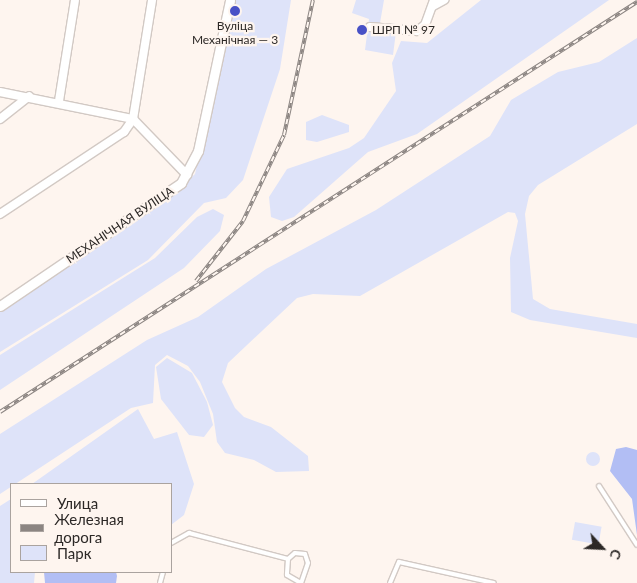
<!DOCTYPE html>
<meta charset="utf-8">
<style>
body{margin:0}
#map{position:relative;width:637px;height:583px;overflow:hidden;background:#fef5ef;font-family:Lato,sans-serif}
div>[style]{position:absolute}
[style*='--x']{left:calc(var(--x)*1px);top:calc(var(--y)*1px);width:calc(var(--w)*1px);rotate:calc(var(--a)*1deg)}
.green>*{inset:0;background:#dee3f9;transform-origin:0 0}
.round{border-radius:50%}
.water>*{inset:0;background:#b2bef4}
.roads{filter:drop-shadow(1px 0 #d2c9c4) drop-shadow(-1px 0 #d2c9c4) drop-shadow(0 1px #d2c9c4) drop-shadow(0 -1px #d2c9c4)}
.service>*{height:4px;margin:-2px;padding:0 2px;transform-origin:2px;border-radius:2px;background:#fff}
.minor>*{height:8px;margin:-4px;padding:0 4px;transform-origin:4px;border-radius:4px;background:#fff}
.tertiary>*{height:9px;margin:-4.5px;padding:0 4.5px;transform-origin:4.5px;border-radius:4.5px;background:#fff}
.rail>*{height:4px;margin-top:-2px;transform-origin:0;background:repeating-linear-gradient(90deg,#fef5ef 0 5.5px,#8c8582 0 11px);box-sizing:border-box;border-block:1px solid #8c8582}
.dots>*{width:14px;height:14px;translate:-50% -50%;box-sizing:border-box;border:2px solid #fef5ef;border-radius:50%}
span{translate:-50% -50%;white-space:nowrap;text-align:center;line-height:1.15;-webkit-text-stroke:4.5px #fef5ef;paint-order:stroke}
.poi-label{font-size:12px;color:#2c2826}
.left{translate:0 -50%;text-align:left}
.street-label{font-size:12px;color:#2c2826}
.legend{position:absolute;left:10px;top:483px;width:162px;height:90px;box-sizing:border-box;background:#fef5ef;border:1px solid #aaa39f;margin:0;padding:6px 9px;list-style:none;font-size:15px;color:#2c2826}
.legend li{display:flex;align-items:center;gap:10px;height:25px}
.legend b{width:25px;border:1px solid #aaa39f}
.north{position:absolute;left:577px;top:523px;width:50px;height:50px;-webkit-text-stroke:4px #fef5ef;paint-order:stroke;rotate:115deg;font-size:14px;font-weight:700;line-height:20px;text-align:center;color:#2c2826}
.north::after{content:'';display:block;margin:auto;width:18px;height:22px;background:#2c2826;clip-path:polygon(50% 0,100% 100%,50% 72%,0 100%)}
</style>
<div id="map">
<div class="green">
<div style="clip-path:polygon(234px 0,291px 0,280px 69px,243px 180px,226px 198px,204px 203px,148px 260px,0 352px,0 311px,167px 201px,195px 174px)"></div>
<div style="clip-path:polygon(356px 0,384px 0,380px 23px,397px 24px,393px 55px,365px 50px,369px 19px,352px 13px)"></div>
<div style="clip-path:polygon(481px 0,609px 0,417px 134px,368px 152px,294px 217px,282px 221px,271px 217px,269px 197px,287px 169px,349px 148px,364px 138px,396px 91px,392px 63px,401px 41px,427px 43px)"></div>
<div style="clip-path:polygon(637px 38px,637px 124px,538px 185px,529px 196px,525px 214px,533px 299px,550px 309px,637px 324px,637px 338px,530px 320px,511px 312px,510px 258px,518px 221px,515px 213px,508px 212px,360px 296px,313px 294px,297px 298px,228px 363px,222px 382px,235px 408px,244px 417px,271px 427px,308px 456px,309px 471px,276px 472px,254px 460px,225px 453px,217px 442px,213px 414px,200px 382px,188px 366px,167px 355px,155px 365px,153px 403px,131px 408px,0 494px,0 434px,147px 340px,198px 317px,266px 269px,376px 210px,490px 136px,511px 100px,558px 72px,599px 62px)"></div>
<div style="clip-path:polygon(322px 115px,349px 125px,349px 132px,317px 142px,306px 140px,306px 122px)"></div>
<div style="clip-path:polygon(213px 209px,224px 215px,220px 231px,184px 268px,0 390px,0 355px,155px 258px,197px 217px)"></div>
<div style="clip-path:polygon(167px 358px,192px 373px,207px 402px,213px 425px,204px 437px,189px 435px,161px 399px,156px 367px)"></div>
<div style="clip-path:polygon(138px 409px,154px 439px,177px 432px,194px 484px,184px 515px,171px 525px,171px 484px,32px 484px)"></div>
<div class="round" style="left:586px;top:452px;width:14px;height:14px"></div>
<div style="clip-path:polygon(11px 499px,11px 572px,35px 572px,34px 583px,0 583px,0 506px)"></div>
<div style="left:575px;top:522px;width:27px;height:18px;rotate:10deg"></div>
</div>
<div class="water">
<div style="clip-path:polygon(626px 447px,637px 450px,637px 535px,632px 499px,610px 471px,616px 449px)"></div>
<div style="clip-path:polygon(44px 572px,116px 572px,117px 576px,116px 583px,45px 583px)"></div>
</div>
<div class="roads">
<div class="service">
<div style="--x:599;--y:486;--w:70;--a:57.2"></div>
<div style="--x:171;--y:543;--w:21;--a:-29"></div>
<div style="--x:189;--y:533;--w:102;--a:14.7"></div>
<div style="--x:288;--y:559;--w:9;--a:-41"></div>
<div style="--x:295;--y:553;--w:10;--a:6"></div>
<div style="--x:305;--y:554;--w:9;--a:72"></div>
<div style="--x:308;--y:563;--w:21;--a:109"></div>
<div style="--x:288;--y:559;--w:16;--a:94"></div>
<div style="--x:287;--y:575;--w:16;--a:30"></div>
<div style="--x:160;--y:583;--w:11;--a:-75"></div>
<div style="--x:390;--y:583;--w:23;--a:-67"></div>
<div style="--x:399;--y:562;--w:97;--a:12.5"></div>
</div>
<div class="minor">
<div style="--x:433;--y:6;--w:13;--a:-29"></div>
<div style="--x:370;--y:27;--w:47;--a:4.9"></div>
<div style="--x:417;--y:31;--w:10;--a:-37"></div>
<div style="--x:425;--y:25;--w:27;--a:-70"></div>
<div style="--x:0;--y:92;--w:136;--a:11.5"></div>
<div style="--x:133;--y:119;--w:78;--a:46"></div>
<div style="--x:59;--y:101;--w:102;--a:-81"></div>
<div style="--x:0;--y:119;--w:37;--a:-38"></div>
<div style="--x:0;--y:214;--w:149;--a:-33.5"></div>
<div style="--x:124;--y:132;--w:16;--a:-55"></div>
<div style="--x:133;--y:119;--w:121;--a:-80.9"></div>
</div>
<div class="tertiary">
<div style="--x:0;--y:306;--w:219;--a:-34.2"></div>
<div style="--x:181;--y:183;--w:36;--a:-62"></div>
<div style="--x:198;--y:151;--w:154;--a:-78"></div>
</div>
</div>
<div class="rail">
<div style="--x:196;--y:281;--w:76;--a:-51.9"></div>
<div style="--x:243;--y:221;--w:95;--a:-64.5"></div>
<div style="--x:284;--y:135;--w:138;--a:-77.9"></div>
<div style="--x:0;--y:412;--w:758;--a:-32.77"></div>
</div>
<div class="dots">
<div style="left:235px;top:11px;background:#4851c6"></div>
<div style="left:362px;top:30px;background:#4851c6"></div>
</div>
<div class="poi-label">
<span style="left:235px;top:33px">Вуліца<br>Механічная — 3</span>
<span class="left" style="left:372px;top:30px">ШРП № 97</span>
</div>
<div class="street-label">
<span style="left:120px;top:225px;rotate:-34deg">МЕХАНІЧНАЯ ВУЛІЦА</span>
</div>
<ul class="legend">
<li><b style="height:6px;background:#fff"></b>Улица</li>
<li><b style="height:6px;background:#8c8582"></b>Железная дорога</li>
<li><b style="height:14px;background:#dee3f9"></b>Парк</li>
</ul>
<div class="north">С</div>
</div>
